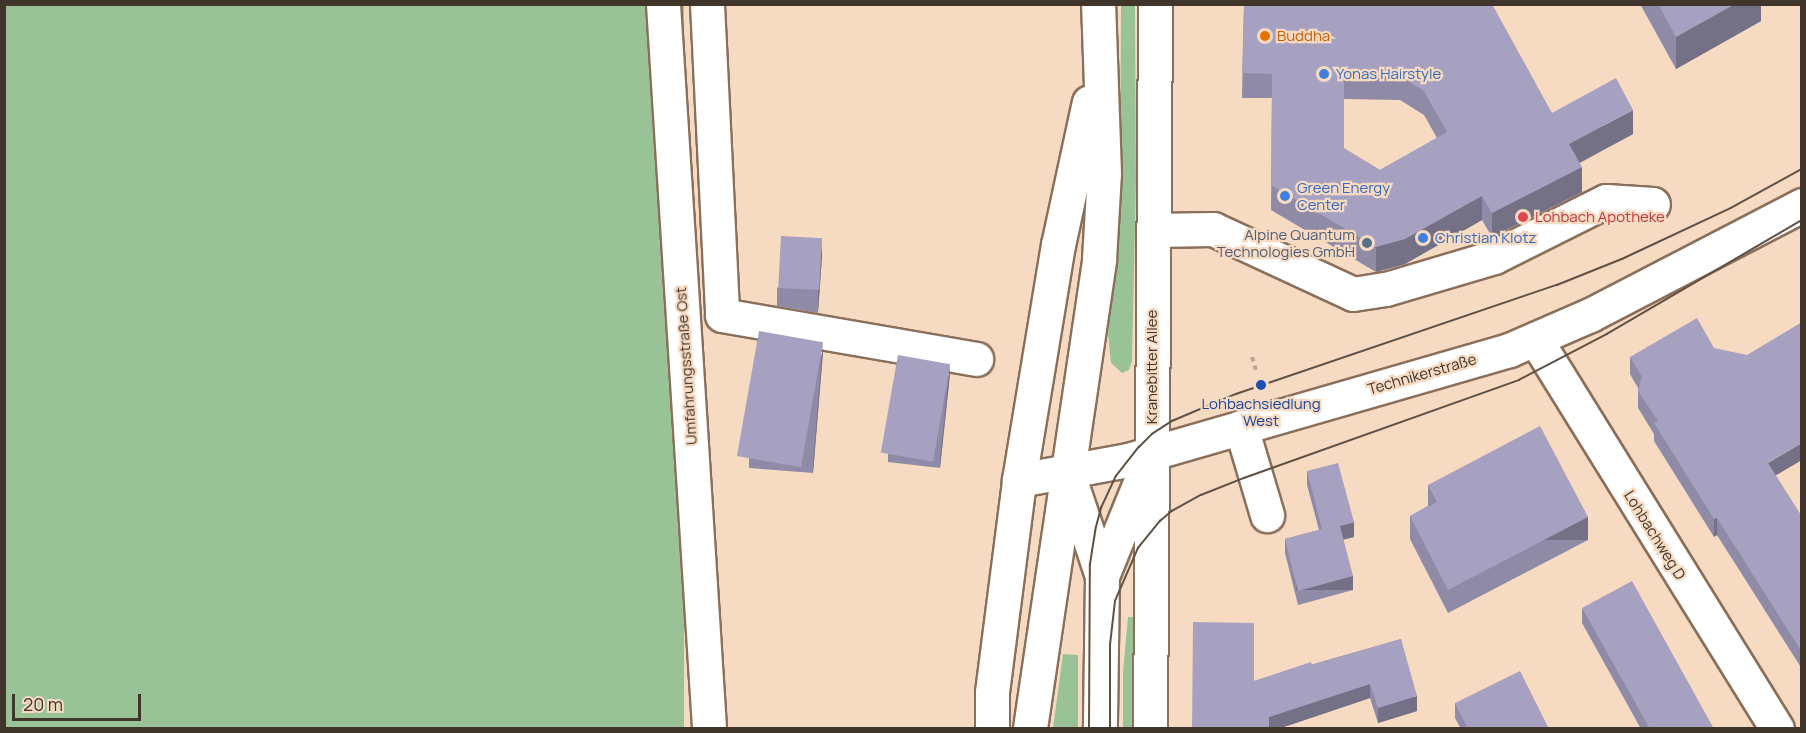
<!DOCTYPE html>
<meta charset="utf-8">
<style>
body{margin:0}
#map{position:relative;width:1806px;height:733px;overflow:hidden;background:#f7dac2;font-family:Manrope,sans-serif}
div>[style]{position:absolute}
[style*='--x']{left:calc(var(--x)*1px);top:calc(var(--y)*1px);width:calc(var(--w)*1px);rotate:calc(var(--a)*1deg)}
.green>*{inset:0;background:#99c396;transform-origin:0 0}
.path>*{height:4px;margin-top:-2px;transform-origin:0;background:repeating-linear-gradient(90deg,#baa390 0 4.5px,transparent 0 9px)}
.roads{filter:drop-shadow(2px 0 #8a705b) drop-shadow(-2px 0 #8a705b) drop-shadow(0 2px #8a705b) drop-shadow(0 -2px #8a705b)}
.minor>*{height:33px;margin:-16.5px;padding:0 16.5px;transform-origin:16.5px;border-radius:16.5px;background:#fff}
.major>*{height:33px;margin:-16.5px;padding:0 16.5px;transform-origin:16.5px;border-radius:16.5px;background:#fff}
.tram>*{height:1.5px;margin:-0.75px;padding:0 0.75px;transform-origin:0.75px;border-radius:0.75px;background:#5f5144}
.wall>*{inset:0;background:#8f8aa5}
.shaded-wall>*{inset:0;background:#747186;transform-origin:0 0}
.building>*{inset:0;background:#a6a1c0;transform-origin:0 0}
.dots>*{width:16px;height:16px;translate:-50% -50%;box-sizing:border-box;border:3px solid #f7dac2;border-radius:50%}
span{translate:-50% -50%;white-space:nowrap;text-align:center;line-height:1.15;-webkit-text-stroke:4.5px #f7dac2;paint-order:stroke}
.food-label{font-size:15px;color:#c56008}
.left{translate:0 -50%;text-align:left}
.shop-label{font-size:15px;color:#366cbe}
.health-label{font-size:15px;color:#be3a42}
.service-label{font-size:15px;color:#4e5e75}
.right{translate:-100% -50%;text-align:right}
.street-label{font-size:15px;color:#40352b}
.transit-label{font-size:15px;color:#164399}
.frame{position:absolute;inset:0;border:6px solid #40352b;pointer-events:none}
.scale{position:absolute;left:12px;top:694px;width:129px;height:27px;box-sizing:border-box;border:3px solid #40352b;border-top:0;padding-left:8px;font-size:18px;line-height:21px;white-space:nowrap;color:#40352b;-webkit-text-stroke:4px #f7dac2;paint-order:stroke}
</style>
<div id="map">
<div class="green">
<div style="left:4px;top:5px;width:680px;height:723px"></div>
<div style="clip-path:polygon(1121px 5px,1135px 5px,1136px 183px,1132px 361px,1129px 370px,1122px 373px,1111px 363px,1108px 334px,1120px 182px)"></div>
<div style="clip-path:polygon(1128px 617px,1137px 617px,1136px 728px,1123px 728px,1123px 672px)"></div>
<div style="clip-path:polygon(1063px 654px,1078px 655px,1078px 728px,1053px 728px)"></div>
</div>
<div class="path">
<div style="--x:1252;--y:357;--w:14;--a:73"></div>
</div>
<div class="roads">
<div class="minor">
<div style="--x:663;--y:4;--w:725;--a:86.36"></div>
<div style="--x:707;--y:4;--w:311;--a:87.2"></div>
<div style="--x:722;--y:315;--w:258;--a:9.8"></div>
<div style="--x:1153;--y:230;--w:60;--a:-1"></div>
<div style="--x:1213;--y:229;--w:154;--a:24.9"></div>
<div style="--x:1353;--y:294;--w:33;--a:-9"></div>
<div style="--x:1386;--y:289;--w:113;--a:-16.5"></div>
<div style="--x:1494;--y:257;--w:125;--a:-26.6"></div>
<div style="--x:1606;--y:201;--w:47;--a:3.7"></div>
<div style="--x:1536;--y:340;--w:457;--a:58.2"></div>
<div style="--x:1241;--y:427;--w:92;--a:73.5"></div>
<div style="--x:1067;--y:471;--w:111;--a:71.6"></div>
<div style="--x:1102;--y:576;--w:152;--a:90.8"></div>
<div style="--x:1019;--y:480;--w:111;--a:-10.4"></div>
<div style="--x:1128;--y:460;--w:397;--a:-16.1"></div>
<div style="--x:1509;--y:350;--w:88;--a:-23.4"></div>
<div style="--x:1590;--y:315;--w:239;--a:-27.4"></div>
<div style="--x:1102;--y:576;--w:114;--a:-67.9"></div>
<div style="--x:1150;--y:728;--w:724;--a:-89.6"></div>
</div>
<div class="major">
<div style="--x:992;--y:728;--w:36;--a:-90"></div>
<div style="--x:992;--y:692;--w:214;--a:-82.7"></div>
<div style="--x:1019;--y:480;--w:238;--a:-80.6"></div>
<div style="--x:1058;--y:245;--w:146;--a:-77.8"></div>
<div style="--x:1030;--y:728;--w:474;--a:-81.6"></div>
<div style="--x:1099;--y:259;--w:86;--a:-86.7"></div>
<div style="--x:1104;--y:173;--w:169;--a:-92"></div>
</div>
</div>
<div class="tram">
<div style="--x:1089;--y:728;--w:164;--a:-89.7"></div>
<div style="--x:1090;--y:564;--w:37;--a:-81"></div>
<div style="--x:1096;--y:527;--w:20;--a:-75"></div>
<div style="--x:1101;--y:508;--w:35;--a:-65"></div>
<div style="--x:1116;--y:476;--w:37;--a:-52"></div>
<div style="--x:1139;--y:447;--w:18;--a:-45"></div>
<div style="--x:1152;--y:434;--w:24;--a:-33"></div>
<div style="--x:1172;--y:421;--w:69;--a:-22.9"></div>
<div style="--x:1236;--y:394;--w:339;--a:-18.8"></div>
<div style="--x:1557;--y:285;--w:70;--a:-21.8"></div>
<div style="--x:1622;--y:259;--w:120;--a:-25.1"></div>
<div style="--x:1731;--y:208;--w:81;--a:-28.8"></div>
<div style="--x:1110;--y:728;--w:83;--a:-90"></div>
<div style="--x:1110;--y:645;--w:44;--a:-83.5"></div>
<div style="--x:1115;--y:601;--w:58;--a:-66.5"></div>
<div style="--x:1138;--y:548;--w:35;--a:-51"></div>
<div style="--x:1160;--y:521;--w:16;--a:-40"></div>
<div style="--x:1172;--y:511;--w:33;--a:-29"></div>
<div style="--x:1201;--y:495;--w:46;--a:-21.6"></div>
<div style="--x:1244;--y:478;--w:292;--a:-19.6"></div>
<div style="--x:1519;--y:380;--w:99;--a:-27.6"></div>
<div style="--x:1607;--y:334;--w:226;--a:-30.3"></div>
</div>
<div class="wall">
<div style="clip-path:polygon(evenodd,1244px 4px,1552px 113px,1633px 134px,1580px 163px,1582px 192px,1492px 237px,1482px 220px,1405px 264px,1376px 272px,1271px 210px,1272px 98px,1242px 98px,1244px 4px,1344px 99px,1400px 100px,1424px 115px,1437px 138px,1380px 170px,1344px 149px,1344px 99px)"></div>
<div style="clip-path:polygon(1640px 4px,1761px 4px,1761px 21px,1676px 69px)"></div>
<div style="clip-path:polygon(822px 256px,818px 313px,777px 306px,777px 288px)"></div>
<div style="clip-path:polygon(1802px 272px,1802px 295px,1800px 291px,1800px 274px)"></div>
<div style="clip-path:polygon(823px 352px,813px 473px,749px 468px,749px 458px)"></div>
<div style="clip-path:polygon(1630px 357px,1776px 476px,1802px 517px,1802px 669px,1717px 535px,1714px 537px,1654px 441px,1654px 434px,1638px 408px,1638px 388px,1630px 374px)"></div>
<div style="clip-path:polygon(950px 374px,940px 468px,888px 462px,888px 453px)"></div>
<div style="clip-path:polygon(1307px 471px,1354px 537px,1343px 540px,1353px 590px,1298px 605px,1285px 553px,1285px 539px,1319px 530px,1307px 485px)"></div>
<div style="clip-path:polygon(1428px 485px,1588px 540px,1448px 613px,1410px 539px,1410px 516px,1428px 506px)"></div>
<div style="clip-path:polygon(1582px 608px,1714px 729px,1641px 729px,1582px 623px)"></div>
<div style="clip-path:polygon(1401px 639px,1417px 711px,1378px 723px,1370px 698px,1278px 729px,1192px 729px,1254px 681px)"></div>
<div style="clip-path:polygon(1455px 703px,1549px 729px,1461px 729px,1455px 718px)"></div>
</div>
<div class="shaded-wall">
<div style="clip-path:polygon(1735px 4px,1761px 4px,1761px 21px,1676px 69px,1676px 37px)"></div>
<div style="clip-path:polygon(1633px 110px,1633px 134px,1569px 168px,1569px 144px)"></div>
<div style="clip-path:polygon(1582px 167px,1582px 192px,1492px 237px,1492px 213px)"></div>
<div style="clip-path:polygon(1482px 196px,1482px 220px,1405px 264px,1376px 272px,1376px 247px)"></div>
<div style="clip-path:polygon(822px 238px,822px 256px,818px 313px,818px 295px)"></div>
<div style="clip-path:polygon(823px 342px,823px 352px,813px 473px,813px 464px)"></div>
<div style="clip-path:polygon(950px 364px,950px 374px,940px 468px,940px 459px)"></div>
<div style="clip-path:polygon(1802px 443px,1802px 460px,1768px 480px,1768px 463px)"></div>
<div style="left:1588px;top:517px;width:23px;height:158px;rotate:90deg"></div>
<div style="clip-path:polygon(1717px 518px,1717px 535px,1714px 537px,1714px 519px)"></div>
<div style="clip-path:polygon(1354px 522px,1354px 537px,1340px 540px,1340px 526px)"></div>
<div style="left:1353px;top:576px;width:14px;height:57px;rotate:90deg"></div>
<div style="clip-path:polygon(1370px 684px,1370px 698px,1278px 729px,1269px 729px,1269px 717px)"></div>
<div style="clip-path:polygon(1417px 696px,1417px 711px,1378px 723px,1378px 708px)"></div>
</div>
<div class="building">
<div style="clip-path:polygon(evenodd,1244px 4px,1492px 4px,1552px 113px,1616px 78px,1633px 110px,1569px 144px,1582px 167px,1492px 213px,1482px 196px,1405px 239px,1376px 247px,1271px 185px,1272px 74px,1242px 73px,1244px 4px,1344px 75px,1400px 76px,1424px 91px,1447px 132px,1380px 170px,1344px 148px,1344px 75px)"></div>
<div style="clip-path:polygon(1658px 4px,1735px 4px,1676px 37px)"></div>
<div style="left:781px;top:236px;width:41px;height:52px;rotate:3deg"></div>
<div style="clip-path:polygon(1697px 318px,1714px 348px,1747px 355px,1802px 322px,1802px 443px,1768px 463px,1802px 517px,1802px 652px,1717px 518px,1714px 519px,1654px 423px,1658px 421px,1638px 391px,1642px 377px,1630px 357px)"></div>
<div style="left:759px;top:331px;width:65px;height:127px;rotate:10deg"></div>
<div style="left:898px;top:355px;width:53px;height:99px;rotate:10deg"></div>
<div style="clip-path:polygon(1540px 426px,1588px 517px,1448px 590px,1410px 516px,1437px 502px,1428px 485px)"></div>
<div style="clip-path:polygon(1338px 463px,1354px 522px,1340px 526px,1353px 576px,1298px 591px,1285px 539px,1322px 529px,1307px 471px)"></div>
<div style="clip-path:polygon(1632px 581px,1714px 729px,1650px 729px,1582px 608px)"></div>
<div style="clip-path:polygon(1193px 622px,1254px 623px,1254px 681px,1311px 662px,1312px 665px,1401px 639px,1417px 696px,1378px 708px,1370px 684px,1269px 717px,1269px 729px,1192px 729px)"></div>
<div style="clip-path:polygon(1520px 671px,1549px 729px,1468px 729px,1455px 703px)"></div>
</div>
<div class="dots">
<div style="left:1265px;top:36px;background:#e8710a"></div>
<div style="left:1324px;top:74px;background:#3f7fe0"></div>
<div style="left:1285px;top:196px;background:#3f7fe0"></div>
<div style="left:1523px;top:217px;background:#e0444e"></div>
<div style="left:1423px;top:238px;background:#3f7fe0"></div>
<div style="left:1367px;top:243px;background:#5c6f8a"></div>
<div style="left:1261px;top:385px;background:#1a4fb4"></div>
</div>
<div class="food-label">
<span class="left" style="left:1277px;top:36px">Buddha</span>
</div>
<div class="shop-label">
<span class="left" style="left:1336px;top:74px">Yonas Hairstyle</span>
<span class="left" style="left:1297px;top:196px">Green Energy<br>Center</span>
<span class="left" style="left:1435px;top:238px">Christian Klotz</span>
</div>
<div class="health-label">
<span class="left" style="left:1535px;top:217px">Lohbach Apotheke</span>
</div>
<div class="service-label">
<span class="right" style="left:1355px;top:243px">Alpine Quantum<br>Technologies GmbH</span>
</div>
<div class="street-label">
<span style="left:686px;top:366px;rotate:-94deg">Umfahrungsstraße Ost</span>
<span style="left:1152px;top:367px;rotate:-90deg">Kranebitter Allee</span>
<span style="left:1422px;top:374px;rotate:-16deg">Technikerstraße</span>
<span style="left:1655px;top:535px;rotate:58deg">Lohbachweg D</span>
</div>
<div class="transit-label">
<span style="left:1261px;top:412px">Lohbachsiedlung<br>West</span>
</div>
<div class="frame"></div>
<div class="scale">20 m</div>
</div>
